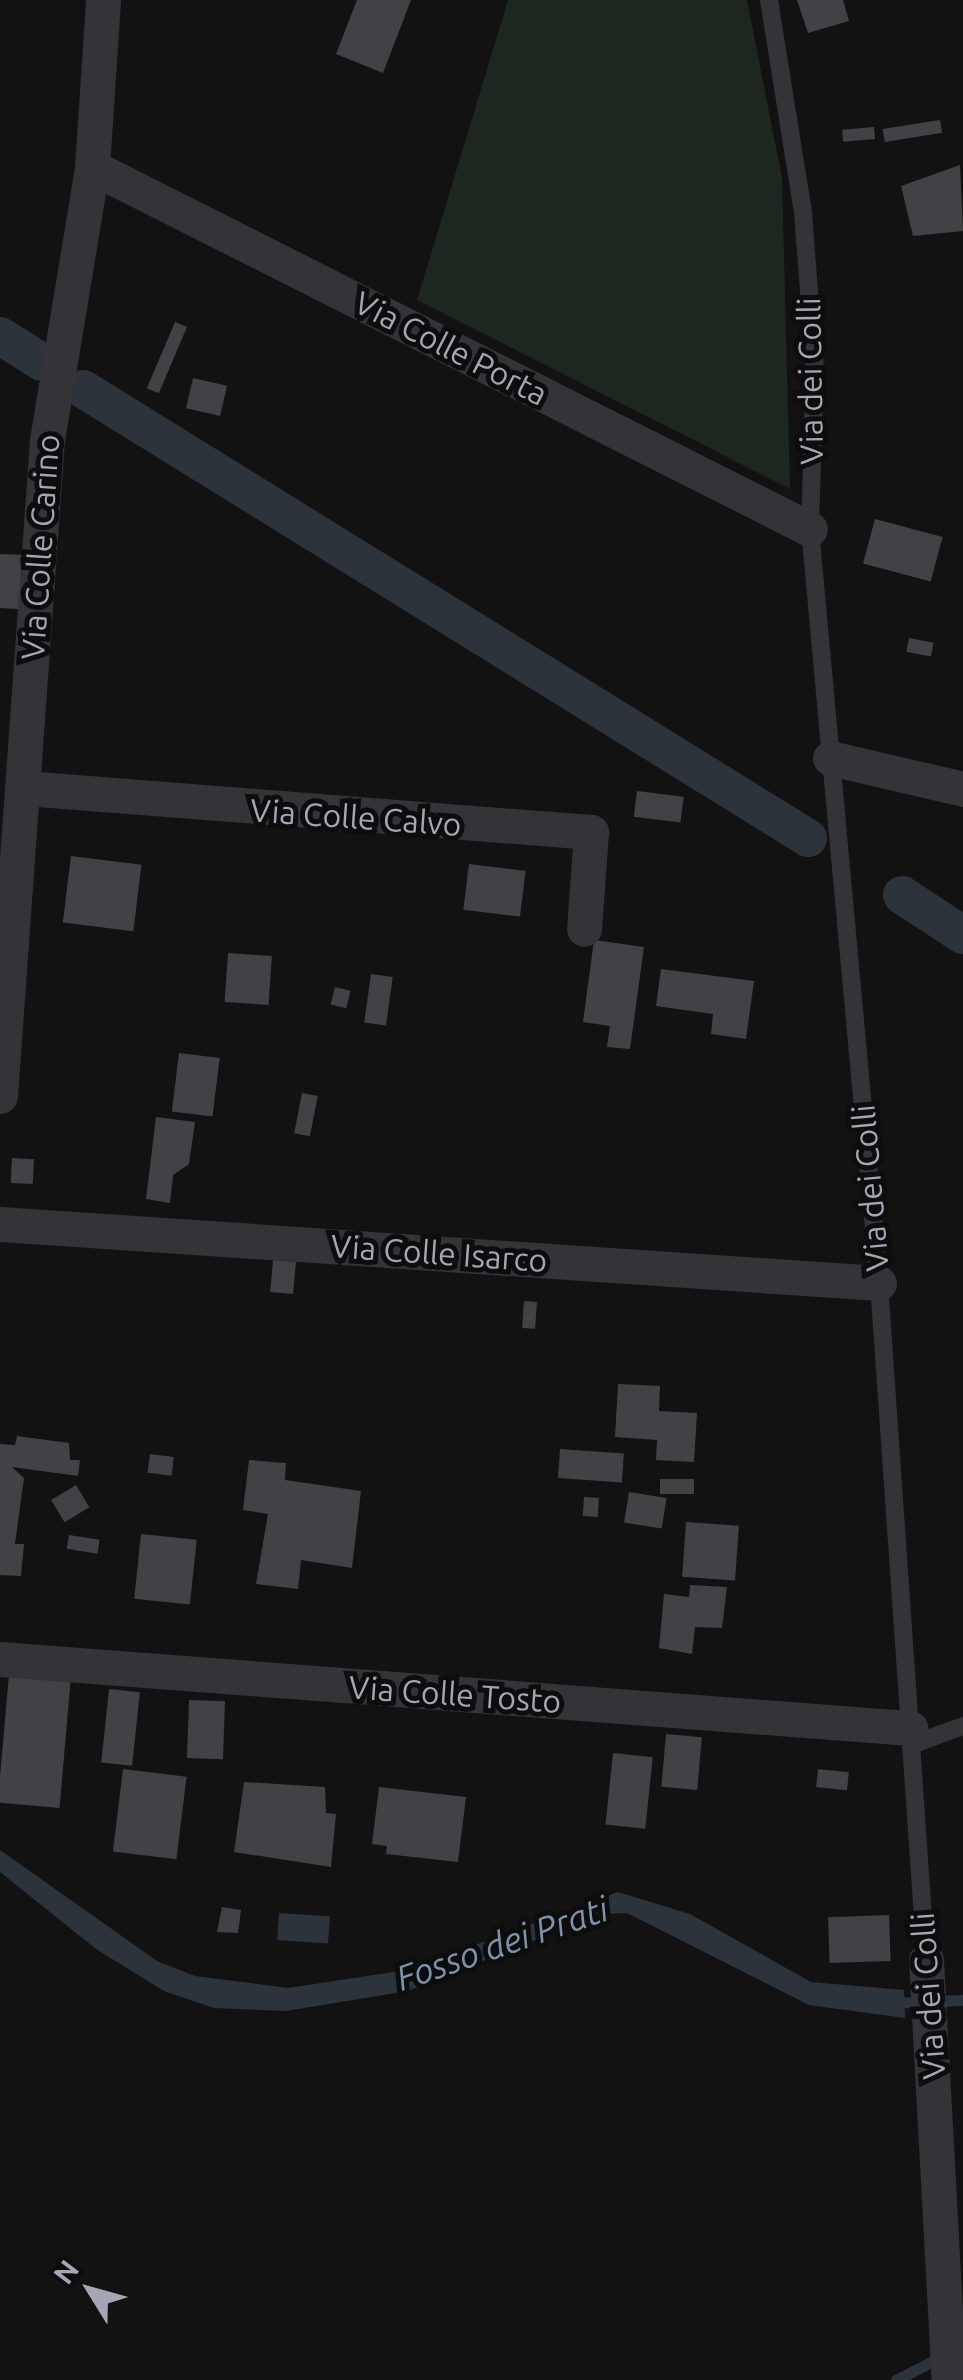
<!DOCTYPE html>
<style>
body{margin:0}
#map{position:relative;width:963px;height:2380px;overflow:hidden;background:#121213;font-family:Ubuntu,sans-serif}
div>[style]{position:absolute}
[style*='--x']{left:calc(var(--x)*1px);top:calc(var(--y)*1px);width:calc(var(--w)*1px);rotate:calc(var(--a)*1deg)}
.green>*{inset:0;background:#1e2620}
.water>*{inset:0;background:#2c333b;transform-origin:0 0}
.stream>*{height:11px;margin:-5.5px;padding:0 5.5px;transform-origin:5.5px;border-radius:5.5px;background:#2c333b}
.canal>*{height:38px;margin:-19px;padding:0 19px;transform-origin:19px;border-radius:19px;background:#2c333b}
.building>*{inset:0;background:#414246;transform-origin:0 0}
.service>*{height:18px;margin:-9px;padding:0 9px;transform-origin:9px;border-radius:9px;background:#333338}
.minor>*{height:35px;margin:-17.5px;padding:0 17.5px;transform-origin:17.5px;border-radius:17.5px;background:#333338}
span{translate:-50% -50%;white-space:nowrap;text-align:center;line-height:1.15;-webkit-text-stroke:10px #0d0d0e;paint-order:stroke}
.street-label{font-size:32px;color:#a4a7b3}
.water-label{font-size:35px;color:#7d92ac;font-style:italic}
.north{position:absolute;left:40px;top:2240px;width:100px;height:100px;-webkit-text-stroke:8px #0d0d0e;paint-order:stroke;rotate:307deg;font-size:28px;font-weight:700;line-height:40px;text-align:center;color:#a4a7b3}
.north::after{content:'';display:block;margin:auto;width:35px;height:45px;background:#a4a7b3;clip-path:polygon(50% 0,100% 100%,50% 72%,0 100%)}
</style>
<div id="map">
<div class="green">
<div style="clip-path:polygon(508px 0,747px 0,782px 178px,790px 489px,417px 300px)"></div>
</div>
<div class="water">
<div style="clip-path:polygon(0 1850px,157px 1961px,195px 1976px,288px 1988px,407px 1970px,618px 1892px,690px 1914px,811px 1982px,904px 1990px,905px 2018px,809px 2005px,627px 1913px,600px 1914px,408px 1991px,286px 2011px,214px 2008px,164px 1991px,96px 1949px,0 1872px)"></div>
<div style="left:279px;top:1913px;width:51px;height:27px;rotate:4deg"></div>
</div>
<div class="stream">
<div style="--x:888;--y:2003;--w:75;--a:-2.3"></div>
<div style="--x:896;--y:2380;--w:51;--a:-27.1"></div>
</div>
<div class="canal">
<div style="--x:0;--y:336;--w:49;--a:31.8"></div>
<div style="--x:83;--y:389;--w:853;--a:31.77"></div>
<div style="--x:902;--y:895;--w:73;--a:33.3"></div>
</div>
<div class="building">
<div style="clip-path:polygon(357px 0,411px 0,383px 73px,336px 54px)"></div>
<div style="clip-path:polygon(797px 0,843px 0,849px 21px,808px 33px)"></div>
<div style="left:940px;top:120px;width:13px;height:58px;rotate:81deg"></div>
<div style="left:874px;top:127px;width:12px;height:32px;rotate:85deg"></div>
<div style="clip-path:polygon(960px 165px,963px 231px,913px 236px,901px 186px)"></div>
<div style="left:175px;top:322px;width:13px;height:72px;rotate:23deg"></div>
<div style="left:193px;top:378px;width:35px;height:31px;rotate:13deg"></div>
<div style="left:875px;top:519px;width:70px;height:46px;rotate:15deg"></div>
<div style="clip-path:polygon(0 554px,23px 555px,19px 609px,0 608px)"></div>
<div style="left:909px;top:638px;width:25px;height:14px;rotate:11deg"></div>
<div style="left:637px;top:791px;width:47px;height:26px;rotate:7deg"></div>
<div style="left:71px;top:856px;width:71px;height:67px;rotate:7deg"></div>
<div style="left:469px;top:864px;width:57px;height:46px;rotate:7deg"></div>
<div style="clip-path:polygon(594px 940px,644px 947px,630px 1049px,607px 1047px,610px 1026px,583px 1022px)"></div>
<div style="left:228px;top:953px;width:44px;height:49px;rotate:4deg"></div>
<div style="clip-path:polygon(661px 969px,754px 981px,746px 1039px,711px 1034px,713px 1014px,656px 1006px)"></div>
<div style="left:371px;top:974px;width:22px;height:49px;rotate:8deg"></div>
<div style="left:335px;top:987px;width:16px;height:18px;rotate:14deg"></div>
<div style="left:179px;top:1053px;width:41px;height:59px;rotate:7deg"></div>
<div style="left:302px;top:1093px;width:16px;height:41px;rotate:11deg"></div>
<div style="clip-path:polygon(156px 1117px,195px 1122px,189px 1164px,173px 1175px,170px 1203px,146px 1199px)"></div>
<div style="left:12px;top:1158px;width:22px;height:25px;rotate:3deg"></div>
<div style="left:273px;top:1260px;width:23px;height:32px;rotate:5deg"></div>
<div style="left:524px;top:1301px;width:13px;height:27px;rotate:4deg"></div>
<div style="clip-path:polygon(618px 1384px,660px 1386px,659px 1411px,697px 1413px,694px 1462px,656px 1460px,657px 1440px,615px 1437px)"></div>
<div style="clip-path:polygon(17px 1436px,69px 1443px,70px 1460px,80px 1460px,78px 1476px,12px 1467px,24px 1478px,15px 1544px,24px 1544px,21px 1576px,0 1575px,0 1444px,15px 1445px)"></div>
<div style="left:560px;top:1449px;width:64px;height:29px;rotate:4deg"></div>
<div style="left:150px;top:1454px;width:24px;height:19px;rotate:7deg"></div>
<div style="clip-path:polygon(249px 1460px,286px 1463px,285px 1480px,361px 1491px,352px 1568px,301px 1560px,298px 1589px,256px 1584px,268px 1514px,243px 1510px)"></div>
<div style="left:694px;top:1479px;width:15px;height:34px;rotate:90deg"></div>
<div style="left:76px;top:1485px;width:26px;height:29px;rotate:59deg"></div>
<div style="left:629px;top:1492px;width:38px;height:31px;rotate:9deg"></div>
<div style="left:584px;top:1497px;width:15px;height:19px;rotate:4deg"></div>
<div style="left:686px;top:1522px;width:53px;height:55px;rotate:4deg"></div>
<div style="left:141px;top:1534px;width:56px;height:65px;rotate:6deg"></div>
<div style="left:69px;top:1535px;width:31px;height:14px;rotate:9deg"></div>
<div style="clip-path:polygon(690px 1585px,727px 1587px,722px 1628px,695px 1627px,692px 1654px,659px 1648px,664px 1594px,689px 1597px)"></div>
<div style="left:9px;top:1674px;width:62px;height:129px;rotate:5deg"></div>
<div style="left:109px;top:1689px;width:31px;height:74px;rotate:6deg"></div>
<div style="left:189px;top:1700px;width:36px;height:58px;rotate:2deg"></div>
<div style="left:666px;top:1734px;width:36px;height:53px;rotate:5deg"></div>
<div style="left:613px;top:1753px;width:40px;height:72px;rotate:6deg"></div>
<div style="left:123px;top:1769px;width:64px;height:83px;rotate:7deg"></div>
<div style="left:818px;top:1769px;width:31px;height:18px;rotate:6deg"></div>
<div style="clip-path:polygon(244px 1782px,325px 1787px,326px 1813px,336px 1814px,331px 1867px,234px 1852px)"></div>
<div style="clip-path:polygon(379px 1787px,466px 1797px,458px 1862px,386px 1854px,387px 1846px,372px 1844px)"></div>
<div style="clip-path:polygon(222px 1907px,241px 1910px,238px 1933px,217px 1932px)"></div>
<div style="left:889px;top:1915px;width:46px;height:61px;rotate:88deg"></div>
</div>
<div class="service">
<div style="--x:769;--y:0;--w:216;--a:80.9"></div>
<div style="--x:803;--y:213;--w:155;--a:85.6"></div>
<div style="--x:815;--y:368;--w:161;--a:91.8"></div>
<div style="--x:810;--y:529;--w:757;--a:84.77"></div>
<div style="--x:879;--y:1283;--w:679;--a:86.03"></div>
<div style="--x:911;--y:1745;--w:55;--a:-20.1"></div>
</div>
<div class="minor">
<div style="--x:92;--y:167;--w:804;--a:26.76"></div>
<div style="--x:830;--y:758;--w:137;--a:13.1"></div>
<div style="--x:25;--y:788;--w:568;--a:4.45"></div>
<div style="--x:591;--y:832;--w:97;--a:94.1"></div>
<div style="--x:0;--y:1096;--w:658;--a:-85.9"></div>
<div style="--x:47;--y:440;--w:277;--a:-80.6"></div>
<div style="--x:92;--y:167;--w:167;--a:-86.2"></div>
<div style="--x:0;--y:1224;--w:881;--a:3.84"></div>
<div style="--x:0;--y:1659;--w:913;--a:4.34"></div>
<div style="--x:926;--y:1960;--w:421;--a:86.9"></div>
</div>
<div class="street-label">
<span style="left:451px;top:348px;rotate:27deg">Via Colle Porta</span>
<span style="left:810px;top:381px;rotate:-91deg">Via dei Colli</span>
<span style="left:40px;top:547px;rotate:-86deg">Via Colle Carino</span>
<span style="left:356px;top:817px;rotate:4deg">Via Colle Calvo</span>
<span style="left:870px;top:1188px;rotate:-95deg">Via dei Colli</span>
<span style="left:439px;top:1253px;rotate:4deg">Via Colle Isarco</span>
<span style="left:455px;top:1694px;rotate:4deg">Via Colle Tosto</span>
<span style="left:928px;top:1996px;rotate:-94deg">Via dei Colli</span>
</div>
<div class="water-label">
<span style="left:502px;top:1943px;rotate:-19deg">Fosso dei Prati</span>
</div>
<div class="north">N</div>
</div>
